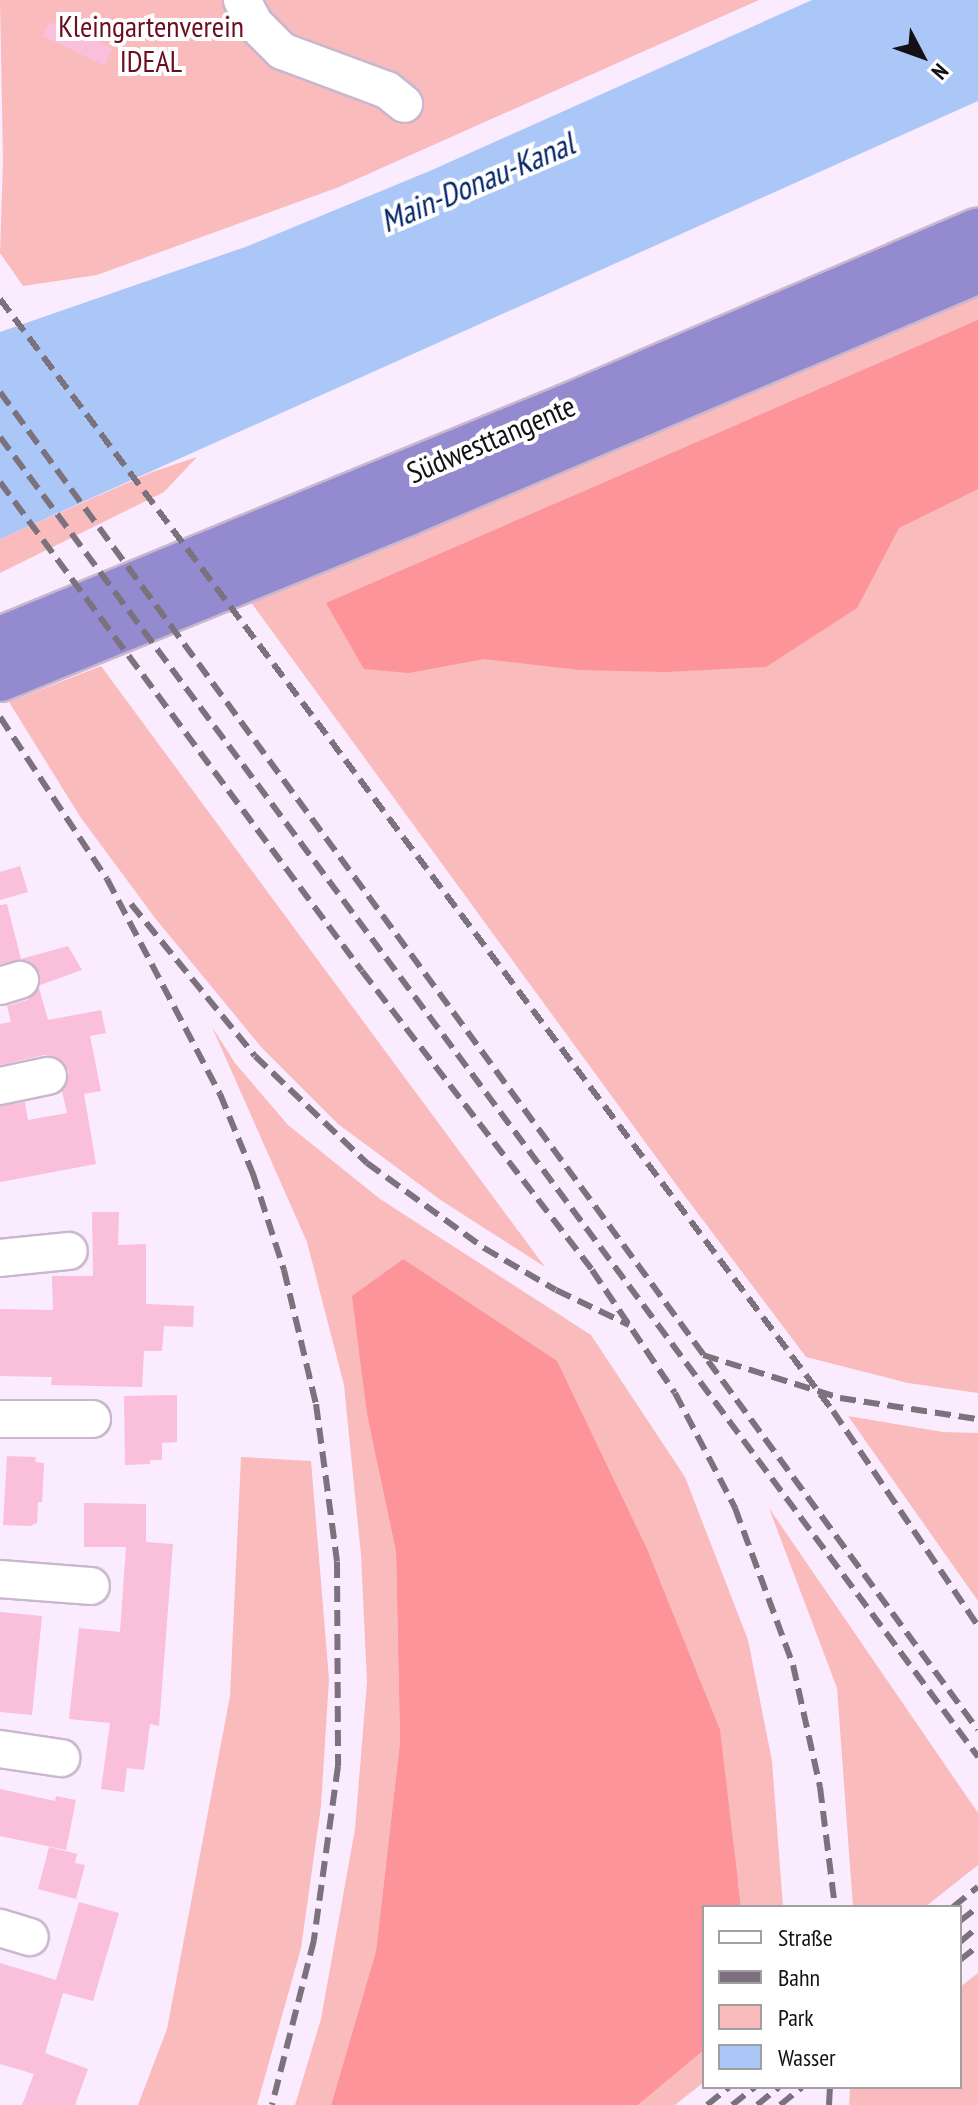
<!DOCTYPE html>
<meta charset="utf-8">
<style>
body{margin:0}
#map{position:relative;width:978px;height:2105px;overflow:hidden;background:#faebfe;font-family:"PT Sans Narrow",sans-serif}
div>[style]{position:absolute}
[style*='--x']{left:calc(var(--x)*1px);top:calc(var(--y)*1px);width:calc(var(--w)*1px);rotate:calc(var(--a)*1deg)}
.green>*{inset:0;background:#fabbbd}
.forest>*{inset:0;background:#fd949a}
.water>*{inset:0;background:#abc7f8}
.building>*{inset:0;background:#f9bfdb;transform-origin:0 0}
.roads{filter:drop-shadow(2px 0 #c9b7cd) drop-shadow(-2px 0 #c9b7cd) drop-shadow(0 2px #c9b7cd) drop-shadow(0 -2px #c9b7cd)}
.minor>*{height:36px;margin:-18px;padding:0 18px;transform-origin:18px;border-radius:18px;background:#fff}
.highway>*{height:44px;margin:-22px;padding:0 22px;transform-origin:22px;border-radius:22px;background:#948acf}
.rail>*{height:6px;margin-top:-3px;transform-origin:0;background:repeating-linear-gradient(90deg,#7c727e 0 16px,transparent 0 24px)}
span{translate:-50% -50%;white-space:nowrap;text-align:center;line-height:1.15;-webkit-text-stroke:8px #fff;paint-order:stroke}
.park-label{font-size:30px;color:#6b0e21}
.street-label{font-size:30px;color:#150f16}
.water-label{font-size:32px;color:#022469;font-style:italic}
.legend{position:absolute;left:702px;top:1905px;width:260px;height:184px;box-sizing:border-box;background:#fff;border:2px solid #a19fa2;margin:0;padding:10px 14px;list-style:none;font-size:24px;color:#150f16}
.legend li{display:flex;align-items:center;gap:16px;height:40px}
.legend b{width:40px;border:2px solid #a19fa2}
.north{position:absolute;left:882px;top:16px;width:80px;height:80px;-webkit-text-stroke:6px #fff;paint-order:stroke;rotate:131deg;font-size:22px;font-weight:700;line-height:32px;text-align:center;color:#150f16}
.north::after{content:'';display:block;margin:auto;width:28px;height:36px;background:#150f16;clip-path:polygon(50% 0,100% 100%,50% 72%,0 100%)}
</style>
<div id="map">
<div class="green">
<div style="clip-path:polygon(0 0,759px 0,339px 187px,97px 275px,23px 286px,0 253px,3px 161px)"></div>
<div style="clip-path:polygon(978px 286px,978px 1393px,908px 1383px,806px 1357px,678px 1187px,250px 601px)"></div>
<div style="clip-path:polygon(197px 457px,164px 492px,0 573px,0 539px,152px 472px)"></div>
<div style="clip-path:polygon(101px 666px,300px 936px,545px 1267px,442px 1201px,338px 1124px,262px 1048px,155px 918px,81px 818px,9px 702px)"></div>
<div style="clip-path:polygon(212px 1027px,235px 1063px,288px 1125px,380px 1199px,591px 1335px,685px 1477px,748px 1640px,772px 1761px,783px 1907px,741px 1907px,738px 1881px,403px 1259px,353px 1296px,367px 1415px,396px 1552px,400px 1742px,376px 1951px,331px 2105px,295px 2105px,321px 2019px,355px 1829px,367px 1682px,361px 1555px,344px 1385px,307px 1242px)"></div>
<div style="clip-path:polygon(848px 1416px,943px 1432px,978px 1433px,978px 1601px)"></div>
<div style="clip-path:polygon(241px 1457px,311px 1461px,329px 1679px,321px 1806px,301px 1948px,257px 2105px,138px 2105px,167px 2029px,230px 1696px)"></div>
<div style="clip-path:polygon(769px 1508px,978px 1813px,978px 1865px,925px 1907px,853px 1907px,837px 1688px)"></div>
<div style="clip-path:polygon(978px 1973px,978px 2105px,849px 2105px,850px 2087px,960px 2087px,960px 1987px)"></div>
<div style="clip-path:polygon(704px 2050px,704px 2082px,675px 2105px,638px 2105px)"></div>
</div>
<div class="forest">
<div style="clip-path:polygon(978px 320px,978px 489px,899px 528px,857px 608px,766px 667px,666px 672px,580px 670px,484px 659px,409px 673px,364px 669px,326px 603px)"></div>
<div style="clip-path:polygon(403px 1259px,557px 1361px,647px 1549px,720px 1730px,741px 1907px,704px 1907px,704px 2050px,638px 2105px,331px 2105px,376px 1951px,400px 1742px,396px 1552px,367px 1415px,352px 1296px)"></div>
</div>
<div class="water">
<div style="clip-path:polygon(812px 0,978px 0,978px 101px,0 539px,0 332px,248px 246px,432px 170px)"></div>
</div>
<div class="building">
<div style="clip-path:polygon(49px 22px,62px 27px,64px 24px,112px 48px,105px 66px,43px 36px)"></div>
<div style="left:175px;top:50px;width:20px;height:20px;rotate:84deg"></div>
<div style="clip-path:polygon(20px 866px,28px 892px,0 900px,0 872px)"></div>
<div style="clip-path:polygon(7px 904px,21px 959px,68px 946px,82px 970px,40px 985px,40px 973px,26px 960px,0 964px,0 905px)"></div>
<div style="clip-path:polygon(39px 988px,48px 1020px,101px 1010px,106px 1033px,90px 1036px,101px 1091px,84px 1094px,96px 1164px,0 1182px,0 1106px,25px 1102px,28px 1120px,67px 1113px,62px 1091px,69px 1072px,63px 1062px,44px 1055px,0 1065px,0 1024px,11px 1022px,7px 1006px,27px 1000px)"></div>
<div style="clip-path:polygon(92px 1212px,119px 1212px,118px 1245px,146px 1244px,146px 1304px,194px 1306px,193px 1327px,164px 1326px,162px 1351px,144px 1351px,142px 1387px,51px 1385px,52px 1377px,0 1376px,0 1309px,53px 1310px,52px 1276px,93px 1276px)"></div>
<div style="clip-path:polygon(177px 1395px,177px 1442px,162px 1443px,162px 1460px,150px 1460px,150px 1464px,125px 1465px,124px 1396px)"></div>
<div style="clip-path:polygon(7px 1456px,36px 1457px,35px 1462px,44px 1463px,42px 1502px,38px 1502px,37px 1523px,30px 1526px,3px 1525px)"></div>
<div style="clip-path:polygon(84px 1503px,146px 1504px,146px 1542px,173px 1544px,159px 1726px,150px 1724px,144px 1770px,127px 1768px,124px 1792px,101px 1789px,110px 1723px,69px 1719px,79px 1628px,120px 1632px,126px 1547px,84px 1547px)"></div>
<div style="clip-path:polygon(0 1612px,42px 1616px,32px 1715px,0 1712px)"></div>
<div style="clip-path:polygon(0 1789px,55px 1801px,56px 1796px,76px 1800px,66px 1850px,0 1836px)"></div>
<div style="clip-path:polygon(49px 1847px,77px 1854px,75px 1863px,85px 1865px,76px 1899px,38px 1889px)"></div>
<div style="clip-path:polygon(79px 1902px,119px 1913px,93px 2001px,63px 1993px,45px 2053px,88px 2069px,75px 2105px,22px 2105px,34px 2074px,0 2064px,0 1963px,56px 1980px)"></div>
</div>
<div class="roads">
<div class="minor">
<div style="--x:242;--y:0;--w:27;--a:62"></div>
<div style="--x:255;--y:24;--w:38;--a:45"></div>
<div style="--x:282;--y:51;--w:112;--a:20.4"></div>
<div style="--x:387;--y:90;--w:22;--a:39"></div>
<div style="--x:0;--y:986;--w:21;--a:-17"></div>
<div style="--x:0;--y:1086;--w:49;--a:-11.8"></div>
<div style="--x:0;--y:1258;--w:69;--a:-5.8"></div>
<div style="--x:0;--y:1419;--w:92;--a:0"></div>
<div style="--x:0;--y:1579;--w:91;--a:4.4"></div>
<div style="--x:0;--y:1749;--w:62;--a:8.4"></div>
<div style="--x:0;--y:1928;--w:31;--a:17"></div>
</div>
<div class="highway">
<div style="--x:0;--y:639;--w:612;--a:-22.29"></div>
<div style="--x:566;--y:407;--w:448;--a:-23.2"></div>
<div style="--x:0;--y:679;--w:440;--a:-22.1"></div>
<div style="--x:408;--y:513;--w:619;--a:-23"></div>
</div>
</div>
<div class="rail">
<div style="--x:0;--y:299;--w:1389;--a:53.16"></div>
<div style="--x:833;--y:1411;--w:259;--a:56"></div>
<div style="--x:0;--y:392;--w:1657;--a:53.84"></div>
<div style="--x:0;--y:437;--w:1643;--a:53.46"></div>
<div style="--x:0;--y:482;--w:608;--a:53.49"></div>
<div style="--x:362;--y:971;--w:377;--a:52.4"></div>
<div style="--x:592;--y:1270;--w:148;--a:56"></div>
<div style="--x:675;--y:1393;--w:130;--a:62.4"></div>
<div style="--x:735;--y:1508;--w:167;--a:69.7"></div>
<div style="--x:793;--y:1665;--w:125;--a:77.5"></div>
<div style="--x:820;--y:1787;--w:121;--a:82.9"></div>
<div style="--x:0;--y:717;--w:194;--a:56.6"></div>
<div style="--x:107;--y:879;--w:243;--a:62.3"></div>
<div style="--x:220;--y:1094;--w:87;--a:67.6"></div>
<div style="--x:253;--y:1174;--w:101;--a:72.1"></div>
<div style="--x:284;--y:1270;--w:138;--a:76.6"></div>
<div style="--x:316;--y:1404;--w:159;--a:82.4"></div>
<div style="--x:337;--y:1562;--w:204;--a:89.7"></div>
<div style="--x:338;--y:1766;--w:176;--a:97.9"></div>
<div style="--x:314;--y:1940;--w:170;--a:104.3"></div>
<div style="--x:131;--y:904;--w:196;--a:50.8"></div>
<div style="--x:255;--y:1056;--w:155;--a:43.7"></div>
<div style="--x:367;--y:1163;--w:145;--a:36"></div>
<div style="--x:484;--y:1248;--w:83;--a:30.3"></div>
<div style="--x:556;--y:1290;--w:81;--a:25.6"></div>
<div style="--x:703;--y:1355;--w:144;--a:17.4"></div>
<div style="--x:840;--y:1398;--w:140;--a:8.7"></div>
<div style="--x:953;--y:1907;--w:32;--a:-39"></div>
<div style="--x:960;--y:1921;--w:23;--a:-38"></div>
<div style="--x:960;--y:1942;--w:23;--a:-40"></div>
<div style="--x:960;--y:1960;--w:23;--a:-38"></div>
<div style="--x:707;--y:2105;--w:28;--a:-39"></div>
<div style="--x:732;--y:2105;--w:29;--a:-38"></div>
<div style="--x:757;--y:2105;--w:28;--a:-39"></div>
<div style="--x:780;--y:2105;--w:28;--a:-39"></div>
<div style="--x:829;--y:2105;--w:18;--a:-87"></div>
</div>
<div class="park-label">
<span style="left:151px;top:43px">Kleingartenverein<br>IDEAL</span>
</div>
<div class="street-label">
<span style="left:491px;top:439px;rotate:-23deg">Südwesttangente</span>
</div>
<div class="water-label">
<span style="left:477px;top:182px;rotate:-23deg">Main-Donau-Kanal</span>
</div>
<ul class="legend">
<li><b style="height:10px;background:#fff"></b>Straße</li>
<li><b style="height:10px;background:#7c727e"></b>Bahn</li>
<li><b style="height:22px;background:#fabbbd"></b>Park</li>
<li><b style="height:22px;background:#abc7f8"></b>Wasser</li>
</ul>
<div class="north">N</div>
</div>
